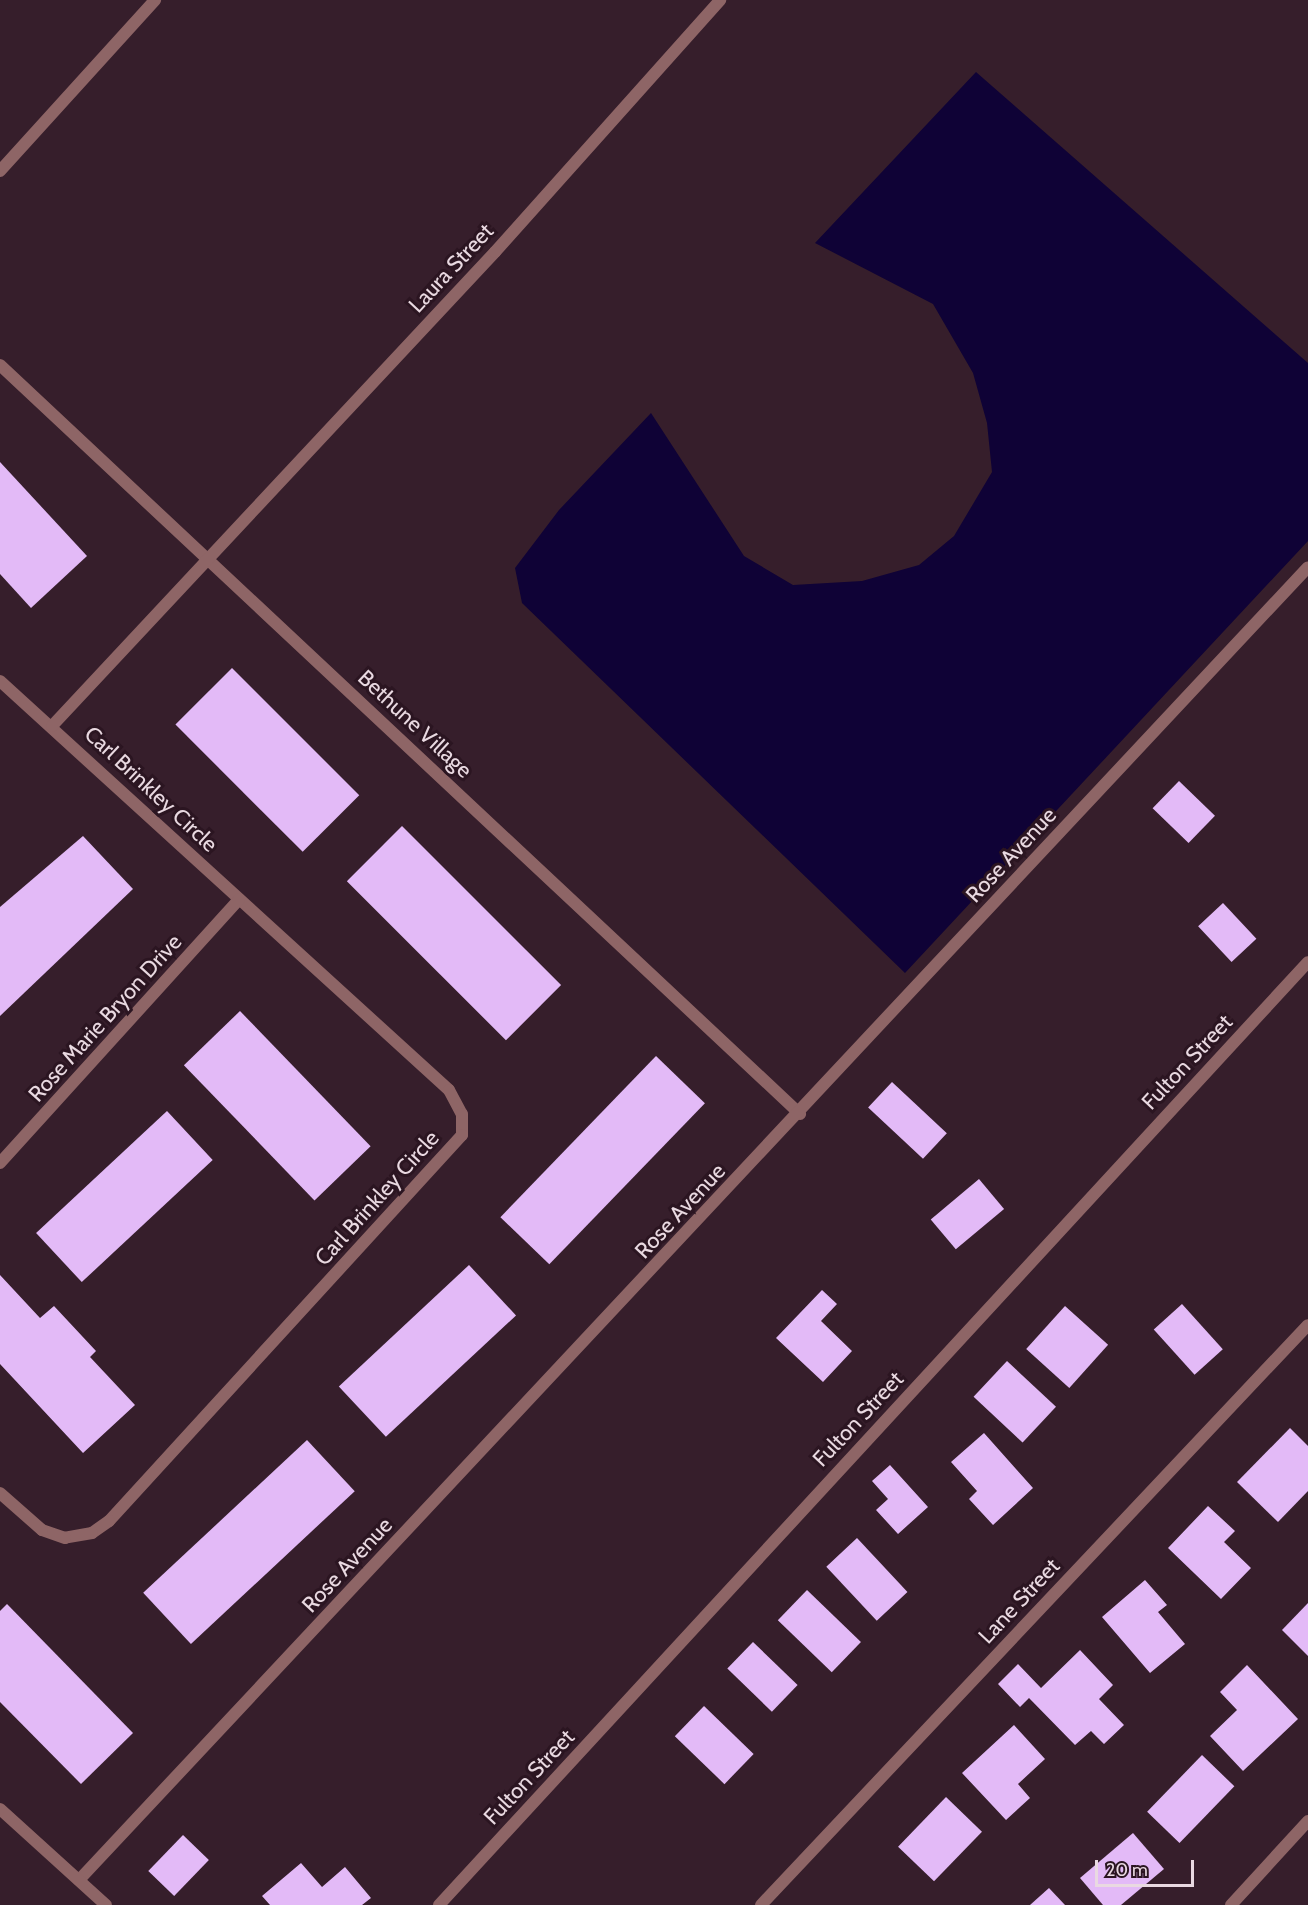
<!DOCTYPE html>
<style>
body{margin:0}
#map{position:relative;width:1308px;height:1905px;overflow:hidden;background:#361e2b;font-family:Cabin,sans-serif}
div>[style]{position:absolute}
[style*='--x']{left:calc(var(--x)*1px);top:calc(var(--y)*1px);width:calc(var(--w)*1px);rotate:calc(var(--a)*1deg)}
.water>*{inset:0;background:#0f0236}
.building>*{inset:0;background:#e3baf7;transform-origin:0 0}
.minor>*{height:12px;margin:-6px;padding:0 6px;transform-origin:6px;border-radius:6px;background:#8e6566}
.tertiary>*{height:12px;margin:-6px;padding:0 6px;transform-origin:6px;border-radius:6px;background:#8e6566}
span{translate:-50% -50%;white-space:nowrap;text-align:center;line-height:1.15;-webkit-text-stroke:6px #2b1521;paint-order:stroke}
.street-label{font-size:22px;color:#e9d9e1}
.scale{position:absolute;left:1095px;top:1860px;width:99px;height:27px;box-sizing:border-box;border:3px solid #e9d9e1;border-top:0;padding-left:8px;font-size:18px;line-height:21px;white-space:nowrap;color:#e9d9e1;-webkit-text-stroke:4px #2b1521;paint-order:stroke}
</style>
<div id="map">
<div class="water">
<div style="clip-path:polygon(976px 72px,1308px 363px,1308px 541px,905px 973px,522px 603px,515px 568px,559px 510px,651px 413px,744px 556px,793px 585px,862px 581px,919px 565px,954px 536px,992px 472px,987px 423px,973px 373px,933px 304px,815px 243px)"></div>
</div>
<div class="building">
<div style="clip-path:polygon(0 462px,87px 556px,31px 608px,0 574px)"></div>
<div style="left:232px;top:668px;width:180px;height:80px;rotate:45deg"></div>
<div style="left:1179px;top:781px;width:50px;height:38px;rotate:44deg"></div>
<div style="left:402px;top:826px;width:225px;height:78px;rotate:45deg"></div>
<div style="clip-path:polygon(83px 836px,133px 889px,0 1016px,0 907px)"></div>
<div style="left:1223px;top:903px;width:49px;height:34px;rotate:47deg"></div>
<div style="left:240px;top:1011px;width:188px;height:78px;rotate:46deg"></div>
<div style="left:656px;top:1056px;width:68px;height:224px;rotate:44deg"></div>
<div style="left:892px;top:1082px;width:75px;height:35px;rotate:43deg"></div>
<div style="left:167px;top:1111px;width:67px;height:179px;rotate:47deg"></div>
<div style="left:979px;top:1179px;width:39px;height:63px;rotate:50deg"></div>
<div style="left:469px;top:1265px;width:69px;height:178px;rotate:47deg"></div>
<div style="clip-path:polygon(0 1275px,40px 1318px,54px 1306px,96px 1351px,90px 1357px,135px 1405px,83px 1453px,0 1364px)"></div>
<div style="clip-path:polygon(822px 1290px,837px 1304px,821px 1321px,852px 1351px,823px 1382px,776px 1338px)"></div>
<div style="left:1182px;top:1304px;width:61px;height:38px;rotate:48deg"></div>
<div style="left:1065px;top:1306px;width:58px;height:58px;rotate:42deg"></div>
<div style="left:1007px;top:1361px;width:67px;height:49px;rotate:43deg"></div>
<div style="clip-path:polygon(1290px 1428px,1308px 1446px,1308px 1491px,1278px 1522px,1237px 1482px)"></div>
<div style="clip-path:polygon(984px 1433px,1033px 1488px,993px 1525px,969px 1499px,977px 1491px,951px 1462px)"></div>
<div style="left:307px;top:1440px;width:70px;height:224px;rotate:47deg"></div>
<div style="clip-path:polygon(890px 1465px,928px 1507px,898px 1534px,876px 1510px,888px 1499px,872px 1481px)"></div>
<div style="clip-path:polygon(1208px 1506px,1235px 1531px,1224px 1542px,1251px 1568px,1221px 1599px,1168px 1548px)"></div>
<div style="left:857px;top:1538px;width:74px;height:42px;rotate:47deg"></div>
<div style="clip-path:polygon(1145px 1580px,1167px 1605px,1158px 1612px,1185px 1644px,1150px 1673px,1102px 1617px)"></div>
<div style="left:807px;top:1590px;width:75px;height:42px;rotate:44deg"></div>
<div style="clip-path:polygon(1308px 1603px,1308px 1656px,1282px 1630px)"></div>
<div style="clip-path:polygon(7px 1604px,133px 1733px,81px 1784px,0 1702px,0 1611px)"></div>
<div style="left:753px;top:1642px;width:62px;height:37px;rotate:44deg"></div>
<div style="clip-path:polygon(1080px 1650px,1113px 1685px,1099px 1699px,1124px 1725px,1104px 1744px,1091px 1731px,1075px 1745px,1029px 1698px,1020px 1707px,998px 1684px,1018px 1664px,1041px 1688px)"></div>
<div style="clip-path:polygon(1247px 1665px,1298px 1719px,1243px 1771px,1210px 1736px,1237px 1710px,1220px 1692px)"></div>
<div style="left:704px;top:1706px;width:69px;height:42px;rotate:44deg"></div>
<div style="clip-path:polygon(1014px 1725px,1045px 1759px,1018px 1784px,1030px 1798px,1006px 1820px,962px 1773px)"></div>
<div style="left:1202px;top:1755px;width:45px;height:79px;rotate:44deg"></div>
<div style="left:946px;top:1797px;width:50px;height:69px;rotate:44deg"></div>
<div style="clip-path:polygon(1133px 1833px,1164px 1869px,1121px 1905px,1103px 1905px,1080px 1878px)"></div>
<div style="left:183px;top:1835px;width:36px;height:50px;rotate:44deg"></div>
<div style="clip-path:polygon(301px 1863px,322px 1887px,345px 1867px,371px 1898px,362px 1905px,270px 1905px,262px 1896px)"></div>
<div style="clip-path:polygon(1049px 1888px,1065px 1905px,1030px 1905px)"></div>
</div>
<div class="minor">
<div style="--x:0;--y:171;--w:231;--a:-47.8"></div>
<div style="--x:0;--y:365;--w:1096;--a:43.11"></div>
<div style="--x:0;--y:681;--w:607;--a:42.33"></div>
<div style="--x:449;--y:1090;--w:27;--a:62"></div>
<div style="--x:462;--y:1114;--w:21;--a:90"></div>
<div style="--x:462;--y:1135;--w:523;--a:132.44"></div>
<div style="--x:109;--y:1521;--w:21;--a:145"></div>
<div style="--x:92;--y:1533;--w:27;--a:170"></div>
<div style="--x:65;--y:1538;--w:24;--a:-161"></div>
<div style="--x:42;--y:1530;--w:56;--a:-138.6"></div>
<div style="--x:52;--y:726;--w:649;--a:-46.94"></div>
<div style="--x:495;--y:252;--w:338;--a:-48.2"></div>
<div style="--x:0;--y:1163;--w:356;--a:-47.8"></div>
<div style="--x:79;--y:1880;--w:1798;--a:-46.89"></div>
<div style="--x:439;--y:1905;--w:1282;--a:-47.34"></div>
<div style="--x:761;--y:1905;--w:797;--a:-46.68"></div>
<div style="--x:1231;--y:1905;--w:114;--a:-47.5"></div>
</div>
<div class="tertiary">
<div style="--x:0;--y:1809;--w:143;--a:42.2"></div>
</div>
<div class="street-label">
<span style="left:451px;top:268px;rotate:-47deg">Laura Street</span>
<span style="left:415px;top:724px;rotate:43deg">Bethune Village</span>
<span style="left:151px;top:789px;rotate:43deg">Carl Brinkley Circle</span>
<span style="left:1011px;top:855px;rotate:-47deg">Rose Avenue</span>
<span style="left:105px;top:1018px;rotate:-48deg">Rose Marie Bryon Drive</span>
<span style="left:1187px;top:1062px;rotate:-47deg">Fulton Street</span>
<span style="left:377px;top:1198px;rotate:-48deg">Carl Brinkley Circle</span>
<span style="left:680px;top:1211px;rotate:-47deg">Rose Avenue</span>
<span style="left:858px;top:1419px;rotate:-47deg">Fulton Street</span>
<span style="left:347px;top:1565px;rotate:-47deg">Rose Avenue</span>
<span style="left:1019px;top:1601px;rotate:-47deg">Lane Street</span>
<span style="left:529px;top:1777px;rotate:-47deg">Fulton Street</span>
</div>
<div class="scale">20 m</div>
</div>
